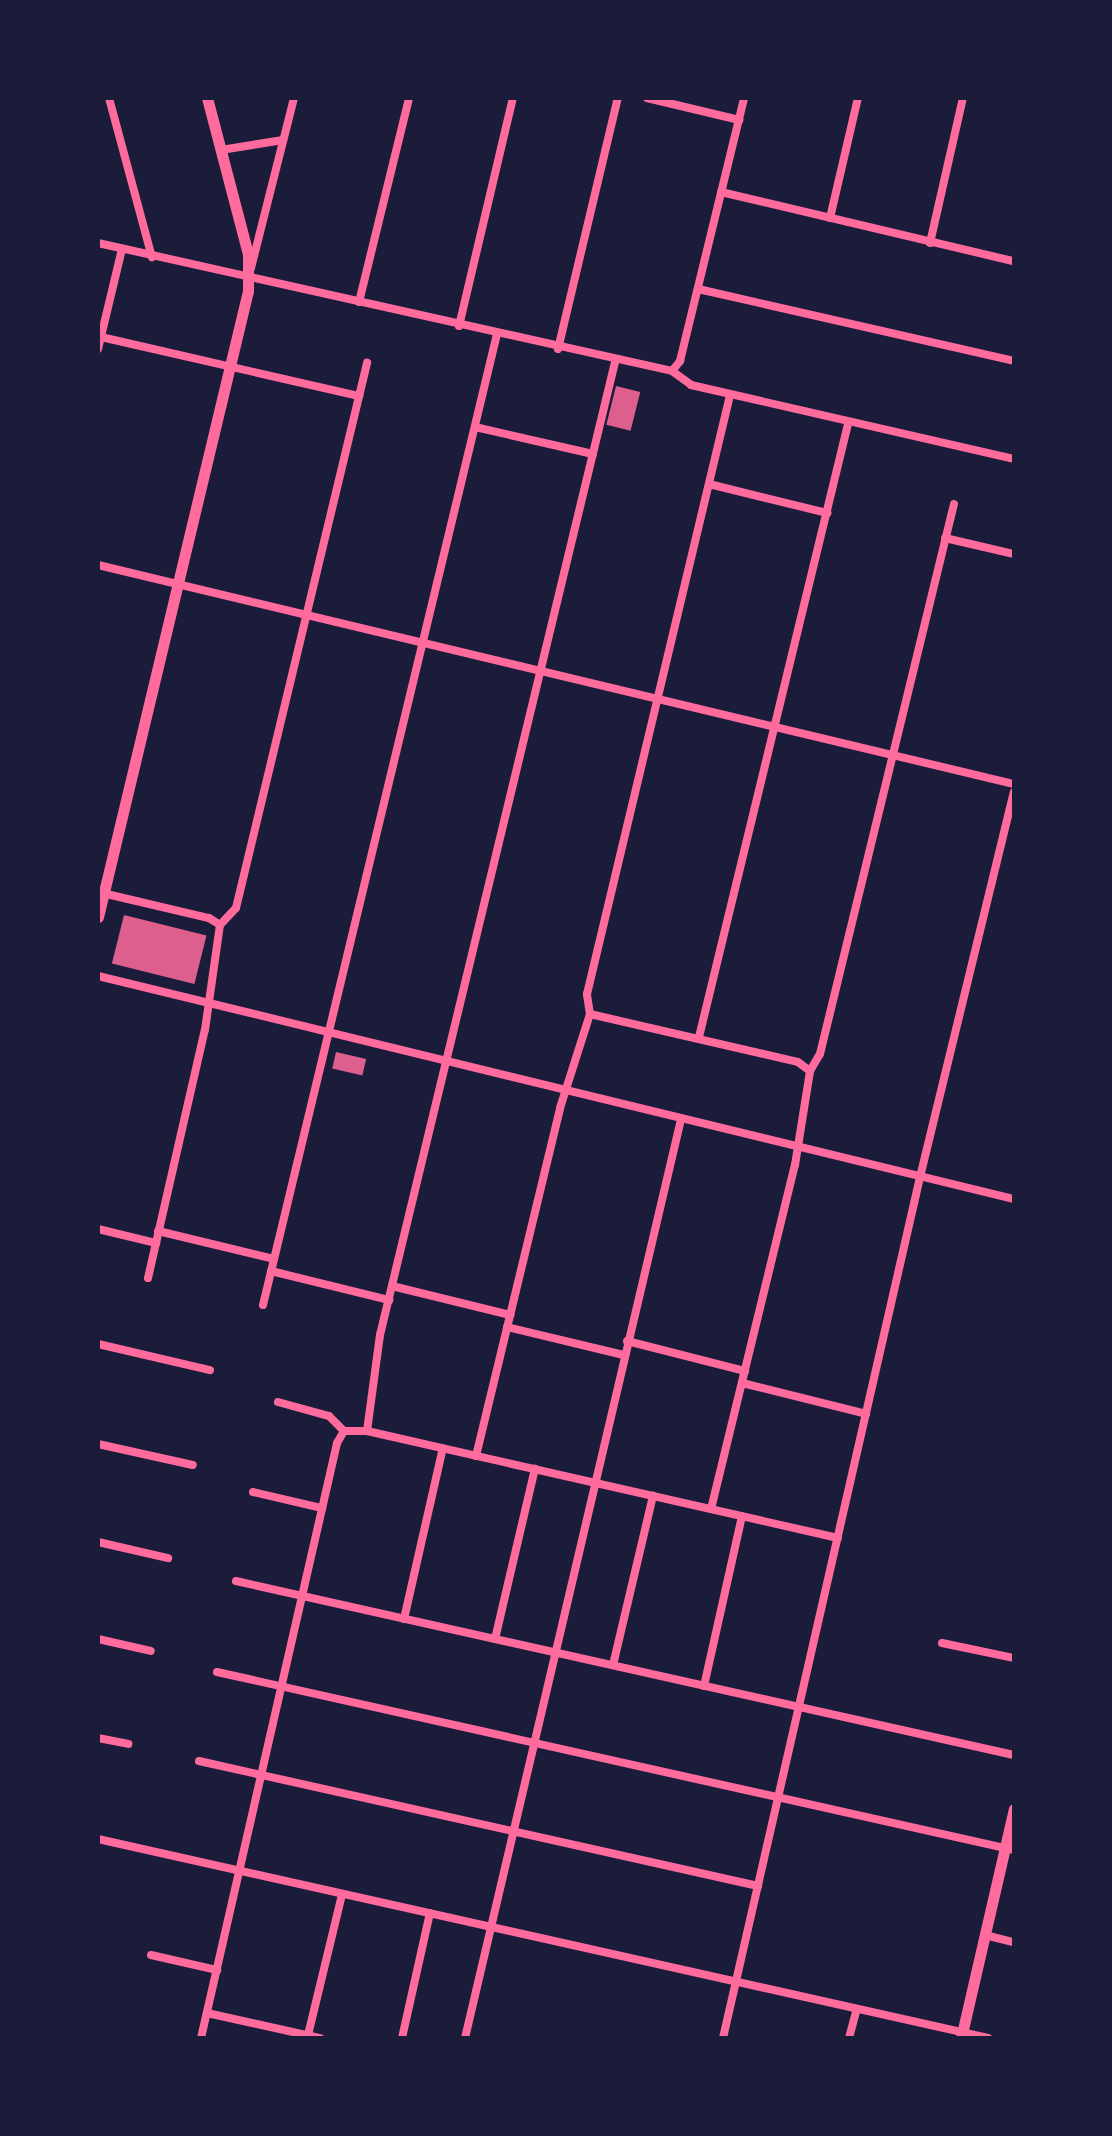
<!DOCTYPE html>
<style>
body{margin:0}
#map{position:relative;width:1112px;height:2136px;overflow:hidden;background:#1b1b3a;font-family:Arial,sans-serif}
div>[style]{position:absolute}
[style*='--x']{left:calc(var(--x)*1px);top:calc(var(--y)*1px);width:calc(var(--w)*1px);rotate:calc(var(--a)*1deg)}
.building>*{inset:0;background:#dd5f8e;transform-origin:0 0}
.minor>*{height:8px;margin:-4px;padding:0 4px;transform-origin:4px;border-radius:4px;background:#ff6b9d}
.tertiary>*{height:11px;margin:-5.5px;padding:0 5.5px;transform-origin:5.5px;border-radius:5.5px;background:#ff6b9d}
span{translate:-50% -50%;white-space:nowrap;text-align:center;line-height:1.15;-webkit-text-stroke:8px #1b1b3a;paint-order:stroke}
.frame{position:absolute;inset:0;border:100px solid #1b1b3a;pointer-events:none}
</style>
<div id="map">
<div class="building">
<div style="left:616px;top:386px;width:25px;height:40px;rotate:14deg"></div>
<div style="left:124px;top:915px;width:85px;height:50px;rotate:14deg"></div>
<div style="left:336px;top:1052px;width:31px;height:17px;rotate:13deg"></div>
</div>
<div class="minor">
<div style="--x:109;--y:98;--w:165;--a:74.9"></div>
<div style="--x:647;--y:98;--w:95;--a:13.4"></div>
<div style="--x:221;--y:150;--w:63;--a:-9.2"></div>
<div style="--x:721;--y:192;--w:301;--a:13.3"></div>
<div style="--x:830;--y:218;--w:123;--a:-76.9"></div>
<div style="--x:98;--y:243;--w:588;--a:12.57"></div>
<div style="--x:930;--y:243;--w:149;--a:-77.2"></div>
<div style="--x:251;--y:268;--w:175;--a:-75.8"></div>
<div style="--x:698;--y:289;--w:324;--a:12.8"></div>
<div style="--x:359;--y:302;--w:210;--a:-76.2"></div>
<div style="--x:459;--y:326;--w:234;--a:-76.7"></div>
<div style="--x:101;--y:337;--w:265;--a:12.9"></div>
<div style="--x:98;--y:349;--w:103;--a:-76.5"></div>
<div style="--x:558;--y:349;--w:258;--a:-76.6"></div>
<div style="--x:672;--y:371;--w:24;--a:36"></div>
<div style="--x:691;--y:385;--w:331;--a:12.9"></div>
<div style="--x:672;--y:371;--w:13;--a:-51"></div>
<div style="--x:680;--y:361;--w:271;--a:-76.3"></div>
<div style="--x:475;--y:427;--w:121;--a:12.9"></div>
<div style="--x:709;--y:484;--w:122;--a:13.8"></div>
<div style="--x:945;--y:538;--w:71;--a:13.1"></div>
<div style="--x:98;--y:565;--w:942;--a:13.45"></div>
<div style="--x:98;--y:892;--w:114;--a:13.2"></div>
<div style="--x:209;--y:918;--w:13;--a:32"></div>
<div style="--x:220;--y:925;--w:23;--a:-47"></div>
<div style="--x:236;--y:908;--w:561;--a:-76.48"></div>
<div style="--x:98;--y:976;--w:943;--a:13.68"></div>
<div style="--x:590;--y:1014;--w:20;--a:-99"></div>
<div style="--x:587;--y:994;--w:616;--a:-76.57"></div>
<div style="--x:590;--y:1014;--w:213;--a:13"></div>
<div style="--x:798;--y:1062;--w:15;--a:37"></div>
<div style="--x:699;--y:1037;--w:631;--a:-76.34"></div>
<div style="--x:98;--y:1229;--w:60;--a:13.6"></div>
<div style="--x:158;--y:1231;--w:119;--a:13.6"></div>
<div style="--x:271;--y:1271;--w:122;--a:13.8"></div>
<div style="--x:148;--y:1278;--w:254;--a:-77.1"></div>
<div style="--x:205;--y:1030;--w:106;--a:-81.9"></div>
<div style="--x:392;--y:1286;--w:122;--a:13.8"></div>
<div style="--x:263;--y:1305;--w:999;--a:-76.45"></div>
<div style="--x:507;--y:1327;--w:120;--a:13.5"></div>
<div style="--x:627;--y:1341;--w:122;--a:14.3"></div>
<div style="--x:98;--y:1344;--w:115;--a:13.1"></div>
<div style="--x:742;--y:1383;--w:128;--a:14"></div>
<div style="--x:278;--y:1402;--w:53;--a:15.4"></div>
<div style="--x:329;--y:1416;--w:21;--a:45"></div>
<div style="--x:344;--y:1431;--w:23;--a:0"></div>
<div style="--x:367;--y:1431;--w:483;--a:12.8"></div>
<div style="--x:367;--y:1431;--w:97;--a:-82.3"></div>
<div style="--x:380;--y:1335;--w:1001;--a:-76.42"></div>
<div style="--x:98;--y:1444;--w:97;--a:12.5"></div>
<div style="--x:476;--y:1456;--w:358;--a:-76.4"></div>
<div style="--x:560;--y:1108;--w:99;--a:-72.3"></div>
<div style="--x:253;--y:1492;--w:71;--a:13.1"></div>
<div style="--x:711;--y:1509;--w:354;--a:-76.3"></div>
<div style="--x:795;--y:1165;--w:95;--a:-80.9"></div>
<div style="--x:810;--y:1071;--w:20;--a:-60"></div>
<div style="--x:820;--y:1054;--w:566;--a:-76.31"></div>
<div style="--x:98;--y:1542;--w:72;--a:12.9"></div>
<div style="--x:236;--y:1581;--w:797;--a:12.61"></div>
<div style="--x:404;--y:1619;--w:175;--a:-77.2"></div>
<div style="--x:98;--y:1639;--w:54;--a:12.8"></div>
<div style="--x:495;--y:1639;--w:175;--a:-76.8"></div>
<div style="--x:942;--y:1643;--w:74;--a:11.8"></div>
<div style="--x:613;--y:1665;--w:174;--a:-76.7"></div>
<div style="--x:217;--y:1672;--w:817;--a:12.59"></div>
<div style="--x:704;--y:1686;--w:174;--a:-77.4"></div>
<div style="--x:98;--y:1738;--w:31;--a:11"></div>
<div style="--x:199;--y:1761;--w:573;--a:12.6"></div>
<div style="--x:98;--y:1839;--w:912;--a:12.6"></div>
<div style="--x:985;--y:1935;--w:30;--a:14"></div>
<div style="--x:151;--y:1955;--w:68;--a:12.8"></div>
<div style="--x:207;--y:2013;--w:116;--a:12.5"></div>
<div style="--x:308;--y:2035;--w:145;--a:-76.4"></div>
<div style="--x:201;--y:2038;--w:610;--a:-77.12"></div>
<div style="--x:337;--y:1443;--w:14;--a:-60"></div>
<div style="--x:402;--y:2038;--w:128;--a:-77.4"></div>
<div style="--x:465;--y:2038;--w:944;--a:-76.77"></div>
<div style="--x:723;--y:2038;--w:883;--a:-77.11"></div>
<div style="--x:920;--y:1177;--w:396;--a:-76.3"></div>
<div style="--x:849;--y:2038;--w:30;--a:-75"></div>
</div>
<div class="tertiary">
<div style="--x:98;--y:917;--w:644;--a:-76.53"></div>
<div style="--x:248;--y:291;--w:37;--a:-90"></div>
<div style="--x:248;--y:254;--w:161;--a:-104.7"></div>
<div style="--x:961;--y:2038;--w:235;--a:-77"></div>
</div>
<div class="frame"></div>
</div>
